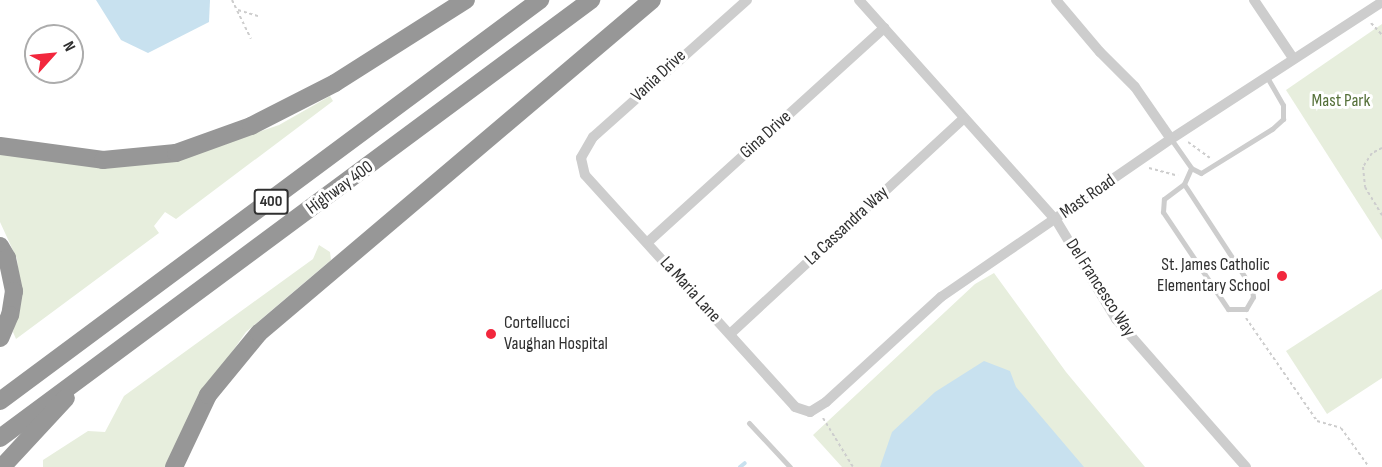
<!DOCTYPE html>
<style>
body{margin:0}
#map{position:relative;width:1382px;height:467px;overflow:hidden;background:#fff;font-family:"Sofia Sans Condensed",sans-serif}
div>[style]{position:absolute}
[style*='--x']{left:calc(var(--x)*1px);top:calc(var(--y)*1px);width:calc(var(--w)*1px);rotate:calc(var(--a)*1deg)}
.green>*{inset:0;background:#e7eedd}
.water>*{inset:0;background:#c8e1ef}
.stream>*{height:4px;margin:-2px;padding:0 2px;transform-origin:2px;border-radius:2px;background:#c8e1ef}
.path>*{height:2px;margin-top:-1px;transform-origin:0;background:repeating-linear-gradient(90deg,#cdcdcd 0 3px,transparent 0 6px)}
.lane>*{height:5px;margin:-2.5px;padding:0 2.5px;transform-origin:2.5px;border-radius:2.5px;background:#cdcdcd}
.street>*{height:10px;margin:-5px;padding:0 5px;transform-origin:5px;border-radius:5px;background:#cdcdcd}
.highway>*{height:18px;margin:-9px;padding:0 9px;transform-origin:9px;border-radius:9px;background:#979797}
.dots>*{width:16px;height:16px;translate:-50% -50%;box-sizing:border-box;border:3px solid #fff;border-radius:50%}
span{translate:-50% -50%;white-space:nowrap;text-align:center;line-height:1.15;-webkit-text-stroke:6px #fff;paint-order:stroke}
.shield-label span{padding:2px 4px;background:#fff;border:2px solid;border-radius:4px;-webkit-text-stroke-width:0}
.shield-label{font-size:16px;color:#303030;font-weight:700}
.street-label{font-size:18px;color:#303030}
.park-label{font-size:18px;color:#557039}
.poi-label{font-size:18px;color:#303030}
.right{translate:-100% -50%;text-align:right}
.left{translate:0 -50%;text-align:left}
.north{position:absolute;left:24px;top:24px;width:60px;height:60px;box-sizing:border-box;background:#fff;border:2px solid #acacac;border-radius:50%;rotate:63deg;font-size:16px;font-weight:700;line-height:24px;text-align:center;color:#303030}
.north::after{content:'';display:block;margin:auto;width:21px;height:27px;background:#f2273d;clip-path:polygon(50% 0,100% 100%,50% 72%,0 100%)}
</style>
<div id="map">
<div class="green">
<div style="clip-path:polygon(1382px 24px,1382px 240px,1286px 90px)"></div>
<div style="clip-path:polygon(330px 96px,333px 101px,176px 219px,165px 212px,154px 226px,159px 233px,16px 339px,13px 332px,21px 295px,17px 259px,0 222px,0 154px,172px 161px,279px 125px)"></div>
<div style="clip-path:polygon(319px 245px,330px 252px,331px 260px,246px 332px,199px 399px,166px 467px,43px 467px,43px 460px,88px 431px,105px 432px,124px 396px,313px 259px)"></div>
<div style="clip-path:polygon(994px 273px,1066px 372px,1145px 467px,842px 467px,813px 435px,975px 284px)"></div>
<div style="clip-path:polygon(1382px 289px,1382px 378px,1327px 414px,1286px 351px)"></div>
</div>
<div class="water">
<div style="clip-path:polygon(96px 0,210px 0,209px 22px,148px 53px,121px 40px)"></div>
<div style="clip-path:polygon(984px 361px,1010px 371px,1016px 387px,1084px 467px,880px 467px,892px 432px,935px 392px)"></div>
</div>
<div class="stream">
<div style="--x:740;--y:467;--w:6;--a:-39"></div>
</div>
<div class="path">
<div style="--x:232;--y:0;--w:43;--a:64"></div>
<div style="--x:238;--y:10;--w:21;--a:17"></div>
<div style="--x:1371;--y:23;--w:16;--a:47"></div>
<div style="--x:1188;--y:142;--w:27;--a:36"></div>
<div style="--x:1382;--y:148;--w:11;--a:153"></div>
<div style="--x:1372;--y:153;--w:17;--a:123"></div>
<div style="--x:1363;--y:167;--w:20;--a:84"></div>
<div style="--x:1365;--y:187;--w:33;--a:59"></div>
<div style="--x:1149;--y:168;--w:30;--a:15"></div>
<div style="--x:1246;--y:318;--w:125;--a:55.4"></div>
<div style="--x:1317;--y:421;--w:25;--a:16"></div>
<div style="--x:1341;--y:428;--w:48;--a:54.3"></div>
<div style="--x:823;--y:418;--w:57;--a:58.5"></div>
</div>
<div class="lane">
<div style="--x:1171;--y:139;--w:35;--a:55"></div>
<div style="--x:1191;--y:168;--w:11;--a:27"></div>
<div style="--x:1201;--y:173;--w:84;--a:-31.8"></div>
<div style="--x:1272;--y:129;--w:15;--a:-42"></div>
<div style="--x:1283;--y:119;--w:14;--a:-90"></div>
<div style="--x:1283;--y:105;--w:32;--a:-120"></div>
<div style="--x:1184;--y:184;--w:124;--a:56.8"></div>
<div style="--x:1252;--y:288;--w:9;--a:84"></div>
<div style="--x:1253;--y:297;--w:14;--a:120"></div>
<div style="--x:1246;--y:309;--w:18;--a:180"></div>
<div style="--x:1228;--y:309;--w:117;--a:-123.8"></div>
<div style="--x:1163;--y:212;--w:13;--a:-86"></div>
<div style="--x:1164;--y:199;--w:25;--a:-37"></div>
<div style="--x:1184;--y:184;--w:17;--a:-66"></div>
<div style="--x:749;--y:423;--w:60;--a:47"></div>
</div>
<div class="street">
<div style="--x:747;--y:0;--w:206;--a:138.3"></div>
<div style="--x:593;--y:137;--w:24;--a:120"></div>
<div style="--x:581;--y:158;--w:17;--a:77"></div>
<div style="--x:585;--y:175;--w:313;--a:47.8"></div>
<div style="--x:795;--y:407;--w:16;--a:18"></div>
<div style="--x:810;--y:412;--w:19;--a:-32"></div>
<div style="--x:826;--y:402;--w:156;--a:-42.4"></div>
<div style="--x:941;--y:297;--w:279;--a:-34.5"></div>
<div style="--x:1171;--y:139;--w:252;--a:-33"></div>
<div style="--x:859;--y:0;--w:295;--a:48.2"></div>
<div style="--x:1056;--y:220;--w:116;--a:58.8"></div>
<div style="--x:1116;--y:319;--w:197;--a:48.7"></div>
<div style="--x:1056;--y:0;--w:68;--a:49.8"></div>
<div style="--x:1100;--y:52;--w:49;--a:45"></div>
<div style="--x:1135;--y:87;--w:63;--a:55.3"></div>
<div style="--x:1254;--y:0;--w:70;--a:56.1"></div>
<div style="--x:648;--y:242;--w:319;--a:-42.2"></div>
<div style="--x:730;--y:334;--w:318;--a:-42.7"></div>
</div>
<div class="highway">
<div style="--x:0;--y:146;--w:104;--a:7.7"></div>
<div style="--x:103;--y:160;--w:73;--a:-5.5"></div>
<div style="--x:176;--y:153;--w:80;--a:-19.8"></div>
<div style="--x:251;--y:126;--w:94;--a:-27.1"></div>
<div style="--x:335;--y:83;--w:155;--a:-32.4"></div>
<div style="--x:0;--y:246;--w:14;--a:60"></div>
<div style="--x:7;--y:258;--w:34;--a:78"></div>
<div style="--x:14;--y:291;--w:24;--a:99"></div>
<div style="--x:10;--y:315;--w:25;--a:113"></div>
<div style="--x:0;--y:401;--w:673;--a:-36.6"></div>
<div style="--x:0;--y:438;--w:736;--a:-36.54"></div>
<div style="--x:2;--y:467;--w:94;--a:-47.2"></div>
<div style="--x:174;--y:467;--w:80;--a:-64.7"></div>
<div style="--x:208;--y:395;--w:80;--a:-50.6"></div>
<div style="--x:259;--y:333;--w:515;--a:-40.28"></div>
</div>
<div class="dots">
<div style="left:1282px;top:276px;background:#f2273d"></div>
<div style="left:491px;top:334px;background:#f2273d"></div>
</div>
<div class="shield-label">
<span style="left:271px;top:202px">400</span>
</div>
<div class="street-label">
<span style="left:659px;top:76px;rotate:-43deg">Vania Drive</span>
<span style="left:766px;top:135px;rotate:-42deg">Gina Drive</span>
<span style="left:340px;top:188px;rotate:-36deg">Highway 400</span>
<span style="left:1088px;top:197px;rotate:-35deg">Mast Road</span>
<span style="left:847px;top:226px;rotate:-43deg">La Cassandra Way</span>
<span style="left:1100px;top:288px;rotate:57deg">Del Francesco Way</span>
<span style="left:690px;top:290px;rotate:48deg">La Maria Lane</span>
</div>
<div class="park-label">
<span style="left:1341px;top:101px">Mast Park</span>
</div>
<div class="poi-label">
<span class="right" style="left:1270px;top:276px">St. James Catholic<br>Elementary School</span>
<span class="left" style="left:504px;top:334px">Cortellucci<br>Vaughan Hospital</span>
</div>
<div class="north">N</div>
</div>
